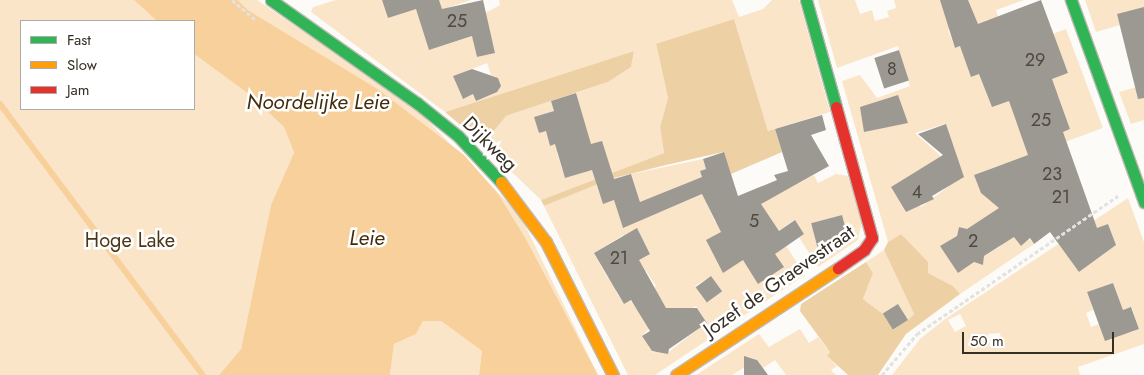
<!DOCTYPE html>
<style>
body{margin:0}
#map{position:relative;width:1144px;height:375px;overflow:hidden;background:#fdfbf8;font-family:Jost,sans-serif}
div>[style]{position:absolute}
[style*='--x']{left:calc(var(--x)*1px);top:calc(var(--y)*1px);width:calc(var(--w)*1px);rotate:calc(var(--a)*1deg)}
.green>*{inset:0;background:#fae5c9}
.forest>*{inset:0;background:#eed0a5}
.water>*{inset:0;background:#f7d09b}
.stream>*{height:6px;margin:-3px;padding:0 3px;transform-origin:3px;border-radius:3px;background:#f7d09b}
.building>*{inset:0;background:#9c9892;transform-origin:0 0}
.path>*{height:3px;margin-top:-1.5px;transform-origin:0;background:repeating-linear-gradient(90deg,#e2e2e0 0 4px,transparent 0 6.5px)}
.roads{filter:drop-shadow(1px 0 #bfbab4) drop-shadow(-1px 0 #bfbab4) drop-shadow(0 1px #bfbab4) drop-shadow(0 -1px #bfbab4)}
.fast>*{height:11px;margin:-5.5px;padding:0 5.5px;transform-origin:5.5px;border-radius:5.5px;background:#30b455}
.slow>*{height:11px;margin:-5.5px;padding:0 5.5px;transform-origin:5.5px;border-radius:5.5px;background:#ff9f0a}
.jam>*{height:11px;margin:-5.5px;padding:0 5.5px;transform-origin:5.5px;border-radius:5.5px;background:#e5322d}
span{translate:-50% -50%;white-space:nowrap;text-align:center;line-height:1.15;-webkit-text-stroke:5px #fff;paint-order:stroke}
.number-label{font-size:18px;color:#504940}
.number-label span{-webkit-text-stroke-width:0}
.street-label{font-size:20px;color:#362f25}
.park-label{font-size:20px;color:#4d3716}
.water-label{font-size:21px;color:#422c0a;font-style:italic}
.legend{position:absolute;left:20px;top:20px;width:175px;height:90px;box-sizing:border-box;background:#fff;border:1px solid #afaca8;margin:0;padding:6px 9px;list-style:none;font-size:15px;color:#362f25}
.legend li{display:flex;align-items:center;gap:10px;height:25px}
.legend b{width:25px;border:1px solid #afaca8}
.scale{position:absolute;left:962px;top:332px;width:152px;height:22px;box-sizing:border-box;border:2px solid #362f25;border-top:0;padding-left:6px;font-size:15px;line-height:18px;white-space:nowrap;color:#362f25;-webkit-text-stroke:4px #fff;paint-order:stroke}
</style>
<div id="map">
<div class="green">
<div style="clip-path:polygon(0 0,134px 0,157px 21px,21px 21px,21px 109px,194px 109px,194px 54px,246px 92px,284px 127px,294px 154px,271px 205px,241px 349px,219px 375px,0 375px)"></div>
<div style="clip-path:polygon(238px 0,257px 0,413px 106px,520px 215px,598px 375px,526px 239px,499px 195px,336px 64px,248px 10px)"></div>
<div style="clip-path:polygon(evenodd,336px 0,382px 0,388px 18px,439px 0,471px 0,450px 7px,452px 16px,429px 50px,470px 37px,478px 17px,500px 5px,499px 0,732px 0,739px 17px,763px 9px,772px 0,799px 0,830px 112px,768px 131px,734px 19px,656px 45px,668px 98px,660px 127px,664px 153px,541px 200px,483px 144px,494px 127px,506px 116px,551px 101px,554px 111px,535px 117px,546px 131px,550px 146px,558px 143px,561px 152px,557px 153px,565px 178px,609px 165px,586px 145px,576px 93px,608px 82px,631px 67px,634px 51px,445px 112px,311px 12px,313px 7px,336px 0,493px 43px,495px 53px,477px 57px,475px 48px,493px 43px,336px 0,487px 63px,491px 75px,498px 78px,500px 88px,476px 101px,473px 94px,463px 99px,453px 76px,487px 63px)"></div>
<div style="clip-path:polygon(evenodd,818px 0,855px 0,860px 14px,872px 10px,875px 21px,889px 17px,887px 11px,896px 8px,894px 0,1024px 0,996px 10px,1000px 23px,1028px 43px,1066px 29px,1103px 128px,1021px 158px,1021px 246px,1029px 239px,1034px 244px,960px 294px,953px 286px,928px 273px,901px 234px,888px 242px,842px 81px,860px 75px,877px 98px,910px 86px,898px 46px,837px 68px,818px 0,975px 18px,983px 37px,955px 48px,948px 30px,975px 18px,818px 0,993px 56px,997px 68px,971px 77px,993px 56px,818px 0,1062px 58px,1068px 73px,1035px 85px,1062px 58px,818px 0,1058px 95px,1070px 129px,1025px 145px,1013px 111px,1058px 95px,818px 0,945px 124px,956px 154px,944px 159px,915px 133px,945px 124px,818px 0,1003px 164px,979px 187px,974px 175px,1003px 164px,818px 0,919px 170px,940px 171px,949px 186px,921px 207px,919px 204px,906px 212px,891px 187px,919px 170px,818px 0,984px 218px,1001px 246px,984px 256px,983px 265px,974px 262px,958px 273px,941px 246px,957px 236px,959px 227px,967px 229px,984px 218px)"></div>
<div style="clip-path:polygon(1085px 0,1144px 0,1144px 7px,1117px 15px,1120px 25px,1096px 32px)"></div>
<div style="clip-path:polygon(1144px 85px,1144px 120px,1131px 124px,1119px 92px)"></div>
<div style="clip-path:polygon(evenodd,703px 159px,706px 169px,700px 171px,703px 180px,692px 181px,654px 197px,660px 212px,717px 188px,721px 196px,707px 204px,715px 222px,733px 218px,814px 175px,818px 183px,836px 174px,848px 176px,862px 220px,858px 240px,818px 267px,799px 237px,804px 234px,794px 220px,777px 232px,805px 275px,655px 375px,628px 375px,544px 206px,596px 184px,603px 203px,614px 200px,619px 215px,642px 207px,631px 174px,703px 159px,841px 215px,848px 238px,818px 246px,811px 224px,841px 215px,703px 159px,639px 233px,650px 253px,608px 278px,594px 253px,623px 235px,626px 239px,639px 233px,703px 159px,646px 271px,656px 286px,636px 308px,630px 300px,624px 304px,616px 292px,646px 271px,703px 159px,711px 276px,722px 291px,706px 302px,695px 286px,711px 276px,703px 159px,696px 306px,707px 322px,666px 354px,660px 349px,653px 353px,642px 336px,658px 319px,677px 308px,685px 312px,696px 306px)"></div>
<div style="clip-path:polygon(evenodd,1128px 198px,1144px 242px,1144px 344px,1078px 367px,1080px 375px,892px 375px,920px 339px,945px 319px,1128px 198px,1108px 224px,1116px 245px,1079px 272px,1091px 231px,1108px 224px,1128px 198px,1113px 283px,1123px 310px,1132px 308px,1139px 329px,1129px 333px,1126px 325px,1103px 334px,1099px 324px,1091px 327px,1086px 313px,1093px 310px,1087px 292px,1113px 283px,1128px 198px,960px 314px,966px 326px,955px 332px,948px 320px,960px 314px,1128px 198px,1000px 333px,1002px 346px,990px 347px,988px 334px,1000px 333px)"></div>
<div style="clip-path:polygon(884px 250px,914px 314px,908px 320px,898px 304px,883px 314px,863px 299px,873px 273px,866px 262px)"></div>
<div style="clip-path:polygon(423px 321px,441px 321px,482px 351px,479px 375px,390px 375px,394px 344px,416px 334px)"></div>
<div style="clip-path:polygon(800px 329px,809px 343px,818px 337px,830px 352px,827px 356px,837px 366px,831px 370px,836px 375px,786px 375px,775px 360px,763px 368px,756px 359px,748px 357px,744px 361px,745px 367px,732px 375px,696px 375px,759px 334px,769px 347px)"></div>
</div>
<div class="forest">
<div style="clip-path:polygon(734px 19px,768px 131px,775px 129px,782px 152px,731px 174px,723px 152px,666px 165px,610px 179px,544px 206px,541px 200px,664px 153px,660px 127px,668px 98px,656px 44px)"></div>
<div style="clip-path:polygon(634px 51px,631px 67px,608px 82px,506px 116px,483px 144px,445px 112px)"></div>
<div style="clip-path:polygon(901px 234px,928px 262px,928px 273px,953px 286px,960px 294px,906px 334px,878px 375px,848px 375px,827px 356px,830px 352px,800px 311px,801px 304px,866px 262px,873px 273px,863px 299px,883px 314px,893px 330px,908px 320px,914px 314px,884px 250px,888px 242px)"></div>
</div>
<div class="water">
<div style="clip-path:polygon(134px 0,238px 0,248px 10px,379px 90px,464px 155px,499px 195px,526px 239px,598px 375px,479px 375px,482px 351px,441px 321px,423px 321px,416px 334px,394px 344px,390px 375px,219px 375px,241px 349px,271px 205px,294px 153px,284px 127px,246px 92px,194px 54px,194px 21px,157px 21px)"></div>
</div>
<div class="stream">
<div style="--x:0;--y:104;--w:339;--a:53.2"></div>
</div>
<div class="building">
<div style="clip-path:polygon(382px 0,439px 0,442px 9px,483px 0,495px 53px,477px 57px,472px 36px,429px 50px,416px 9px,388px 18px)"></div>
<div style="clip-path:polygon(940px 0,968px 0,978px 24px,1041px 0,1068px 73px,1052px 79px,1070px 129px,1063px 132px,1097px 228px,1108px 224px,1116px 245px,1079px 272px,1050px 232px,1034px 244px,1030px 238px,1021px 246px,1014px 237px,984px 256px,983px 265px,974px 262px,958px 273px,940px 246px,957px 236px,959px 227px,967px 229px,999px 208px,981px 193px,974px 175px,1028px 155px,1009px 101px,992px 107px,979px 74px,971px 77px,960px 46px,955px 48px)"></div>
<div style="clip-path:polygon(1144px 7px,1144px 98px,1138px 99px,1117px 14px)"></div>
<div style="left:899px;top:50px;width:32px;height:26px;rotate:72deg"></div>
<div style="clip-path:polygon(472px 69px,498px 78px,501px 86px,497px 92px,476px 101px,473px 94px,463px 99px,453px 76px)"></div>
<div style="clip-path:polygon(576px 93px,591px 144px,602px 141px,614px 179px,631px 174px,640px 202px,702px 177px,700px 171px,706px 169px,703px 159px,724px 152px,738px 196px,777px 180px,774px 175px,788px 171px,775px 129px,822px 115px,826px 130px,811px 135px,829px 166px,761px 204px,779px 231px,795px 220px,804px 234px,775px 254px,784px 267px,758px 284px,743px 260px,723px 273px,706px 240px,721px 232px,702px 194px,623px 228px,614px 200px,603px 204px,592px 170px,565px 178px,555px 144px,550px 146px,546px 131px,539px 133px,534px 117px,554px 111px,551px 101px)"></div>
<div style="clip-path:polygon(898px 95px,908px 123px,864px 132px,860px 107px)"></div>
<div style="clip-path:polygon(946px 124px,964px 177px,932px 196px,934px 199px,906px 212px,891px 187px,943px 155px,918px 134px)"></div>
<div style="left:842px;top:215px;width:24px;height:32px;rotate:75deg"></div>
<div style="clip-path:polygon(637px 228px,650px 254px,639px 260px,666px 308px,697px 308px,707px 323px,669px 349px,668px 354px,652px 351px,642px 336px,650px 331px,631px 300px,624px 304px,594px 253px)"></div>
<div style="left:711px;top:276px;width:19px;height:19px;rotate:54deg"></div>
<div style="clip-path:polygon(1113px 283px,1123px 310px,1131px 307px,1139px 329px,1105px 341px,1087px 292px)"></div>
<div style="left:898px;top:304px;width:19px;height:18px;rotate:58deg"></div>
<div style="clip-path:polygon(744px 356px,757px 360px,768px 375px,744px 375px)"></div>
</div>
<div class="path">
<div style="--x:232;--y:0;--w:30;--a:40"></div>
<div style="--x:882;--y:375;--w:54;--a:-49.5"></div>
<div style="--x:917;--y:334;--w:244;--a:-34.5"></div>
</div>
<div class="roads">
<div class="fast">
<div style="--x:271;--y:0;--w:179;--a:35.2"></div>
<div style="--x:417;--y:103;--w:53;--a:38.8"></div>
<div style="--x:458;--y:136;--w:63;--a:46.9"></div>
<div style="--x:806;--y:0;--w:111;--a:74.3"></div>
<div style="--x:1071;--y:0;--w:215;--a:70.1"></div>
</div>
<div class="slow">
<div style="--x:501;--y:182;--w:75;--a:53.1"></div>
<div style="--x:546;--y:242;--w:149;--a:63.3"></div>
<div style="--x:676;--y:375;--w:194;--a:-33.4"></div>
</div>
<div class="jam">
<div style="--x:836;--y:107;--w:136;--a:74.6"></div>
<div style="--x:872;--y:238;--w:14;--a:124"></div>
<div style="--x:864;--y:250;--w:32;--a:145"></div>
</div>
</div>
<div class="number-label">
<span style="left:457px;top:21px">25</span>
<span style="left:1035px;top:60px">29</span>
<span style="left:892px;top:69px">8</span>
<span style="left:1041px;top:120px">25</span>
<span style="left:1052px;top:174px">23</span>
<span style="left:917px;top:192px">4</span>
<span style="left:1061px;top:197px">21</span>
<span style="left:754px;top:221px">5</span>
<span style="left:973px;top:241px">2</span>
<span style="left:619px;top:258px">21</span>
</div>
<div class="street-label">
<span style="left:490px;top:144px;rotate:45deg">Dijkweg</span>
<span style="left:779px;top:281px;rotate:-35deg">Jozef de Graevestraat</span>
</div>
<div class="park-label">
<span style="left:130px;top:240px">Hoge Lake</span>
</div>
<div class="water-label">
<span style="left:318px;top:102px">Noordelijke Leie</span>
<span style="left:367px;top:238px">Leie</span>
</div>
<ul class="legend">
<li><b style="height:6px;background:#30b455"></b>Fast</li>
<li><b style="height:6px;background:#ff9f0a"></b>Slow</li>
<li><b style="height:6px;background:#e5322d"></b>Jam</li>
</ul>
<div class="scale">50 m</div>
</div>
